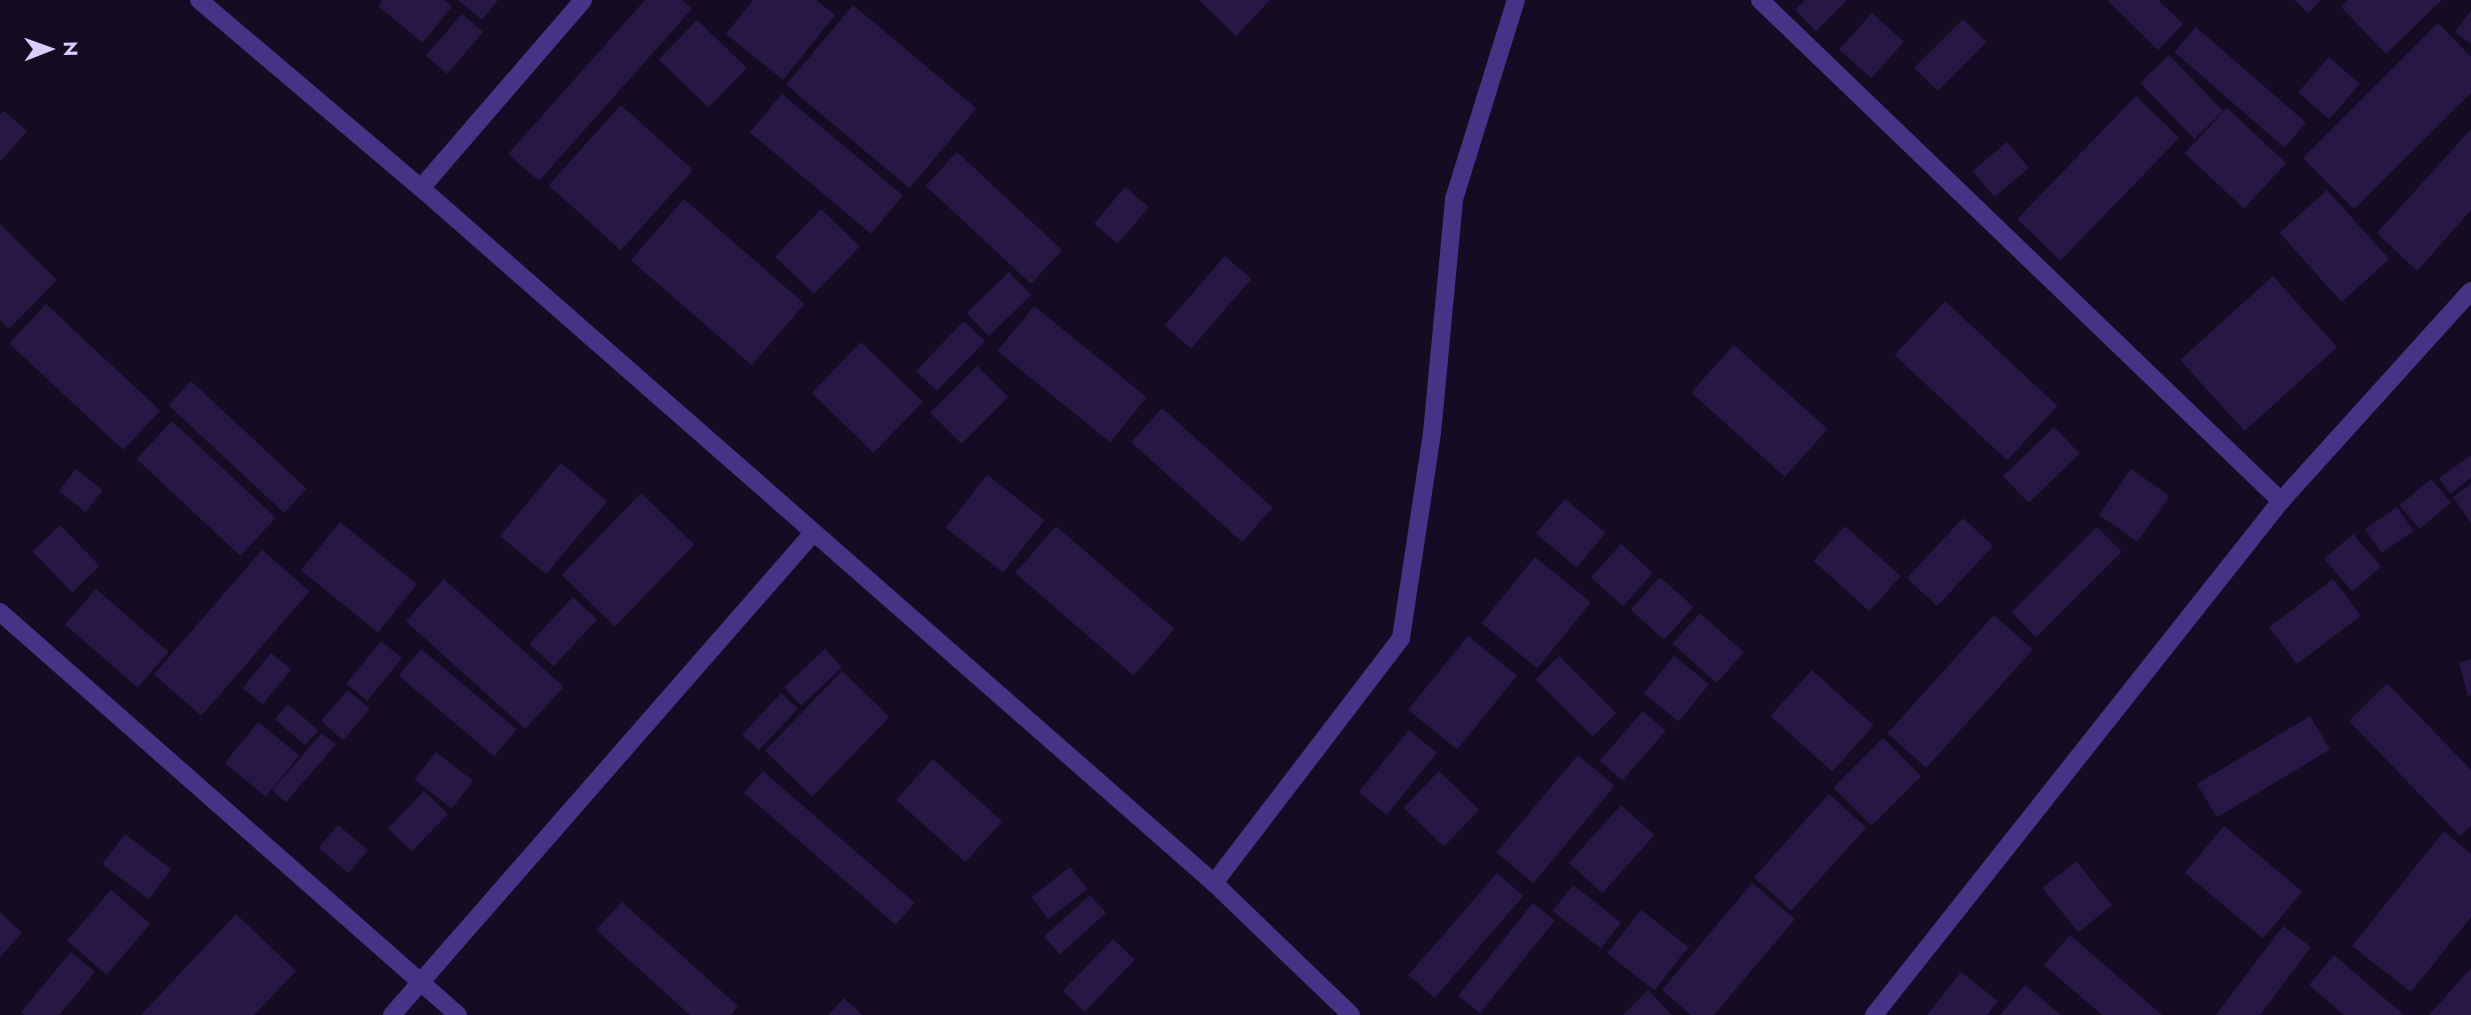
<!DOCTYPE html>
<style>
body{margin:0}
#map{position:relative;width:2471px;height:1015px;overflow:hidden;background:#140c22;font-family:Jost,sans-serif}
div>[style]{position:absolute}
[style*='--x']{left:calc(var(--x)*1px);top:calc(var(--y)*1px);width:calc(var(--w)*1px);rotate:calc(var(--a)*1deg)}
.building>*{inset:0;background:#281745;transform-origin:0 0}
.minor>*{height:18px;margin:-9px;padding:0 9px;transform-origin:9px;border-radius:9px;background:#453485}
.tertiary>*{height:18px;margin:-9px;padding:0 9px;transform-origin:9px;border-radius:9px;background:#453485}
span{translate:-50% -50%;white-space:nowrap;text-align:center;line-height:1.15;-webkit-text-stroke:6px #140c22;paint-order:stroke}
.north{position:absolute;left:14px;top:14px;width:70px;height:70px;-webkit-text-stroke:5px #140c22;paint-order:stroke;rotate:89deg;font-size:19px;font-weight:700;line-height:28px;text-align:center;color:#dccdff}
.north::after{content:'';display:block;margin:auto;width:24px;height:32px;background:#dccdff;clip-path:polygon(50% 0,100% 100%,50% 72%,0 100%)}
</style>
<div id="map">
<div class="building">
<div style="clip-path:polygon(383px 0,444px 0,452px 6px,423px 43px,378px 6px)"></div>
<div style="clip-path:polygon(458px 0,498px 0,482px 20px)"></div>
<div style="clip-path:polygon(645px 0,682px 0,692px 9px,539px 181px,508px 154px)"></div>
<div style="clip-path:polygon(753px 0,816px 0,835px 15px,783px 80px,726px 34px)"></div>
<div style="clip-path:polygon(1199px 0,1270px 0,1236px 36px)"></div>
<div style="clip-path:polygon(1805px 0,1847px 0,1816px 31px,1795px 10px)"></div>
<div style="clip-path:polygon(2107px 0,2158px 0,2183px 24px,2158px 50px)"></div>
<div style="clip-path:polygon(2294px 0,2321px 0,2308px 13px)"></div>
<div style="clip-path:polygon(2348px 0,2442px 0,2386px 54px,2341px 7px)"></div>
<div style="left:853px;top:5px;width:161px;height:104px;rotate:40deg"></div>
<div style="clip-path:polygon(2471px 10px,2471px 44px,2455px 32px)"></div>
<div style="left:1872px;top:13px;width:43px;height:49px;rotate:42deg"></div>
<div style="left:462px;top:14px;width:28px;height:55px;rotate:41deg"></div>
<div style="left:1963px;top:19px;width:33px;height:69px;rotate:45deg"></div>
<div style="left:697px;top:20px;width:69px;height:55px;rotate:44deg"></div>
<div style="clip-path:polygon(2438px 23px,2471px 57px,2471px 93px,2354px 209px,2303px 158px)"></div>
<div style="left:2196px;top:27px;width:146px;height:33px;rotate:41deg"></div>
<div style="left:2169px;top:55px;width:78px;height:40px;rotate:46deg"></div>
<div style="left:2329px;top:57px;width:41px;height:47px;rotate:41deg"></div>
<div style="left:782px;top:94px;width:158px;height:50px;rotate:40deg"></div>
<div style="left:2136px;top:96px;width:60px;height:171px;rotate:44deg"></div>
<div style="left:621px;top:105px;width:97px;height:108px;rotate:42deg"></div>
<div style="left:2227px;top:108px;width:81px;height:62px;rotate:43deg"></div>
<div style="clip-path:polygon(4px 111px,27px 131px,0 162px,0 115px)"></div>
<div style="clip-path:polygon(2471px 129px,2471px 210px,2417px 271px,2377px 233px)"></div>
<div style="left:2007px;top:142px;width:34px;height:45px;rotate:50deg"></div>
<div style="left:957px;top:152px;width:144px;height:46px;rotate:43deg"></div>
<div style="left:1125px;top:187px;width:31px;height:48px;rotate:40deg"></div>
<div style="left:2327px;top:190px;width:93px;height:64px;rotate:48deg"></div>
<div style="left:684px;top:199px;width:160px;height:81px;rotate:41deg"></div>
<div style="left:821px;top:209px;width:54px;height:66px;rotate:44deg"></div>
<div style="clip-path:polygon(0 224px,57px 280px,9px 329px,0 320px)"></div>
<div style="left:1225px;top:256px;width:35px;height:92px;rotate:41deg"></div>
<div style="left:1009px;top:272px;width:32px;height:59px;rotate:46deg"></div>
<div style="left:2273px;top:276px;width:96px;height:125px;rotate:48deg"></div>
<div style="left:1945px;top:301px;width:154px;height:74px;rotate:43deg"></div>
<div style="left:46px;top:304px;width:156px;height:54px;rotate:43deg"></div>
<div style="left:1034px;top:306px;width:145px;height:58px;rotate:39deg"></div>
<div style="left:964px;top:321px;width:29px;height:69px;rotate:44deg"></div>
<div style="left:861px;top:342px;width:86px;height:71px;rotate:44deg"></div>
<div style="left:1734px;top:345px;width:126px;height:64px;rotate:42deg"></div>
<div style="left:977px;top:366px;width:44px;height:66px;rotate:45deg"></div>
<div style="left:191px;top:381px;width:158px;height:33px;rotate:43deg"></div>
<div style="left:1162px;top:408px;width:149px;height:46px;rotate:42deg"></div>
<div style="left:172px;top:421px;width:142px;height:52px;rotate:43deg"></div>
<div style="left:2054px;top:427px;width:37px;height:71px;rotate:46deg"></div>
<div style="clip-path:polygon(2471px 455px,2471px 478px,2450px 494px,2439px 478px)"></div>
<div style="left:561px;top:463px;width:60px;height:95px;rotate:40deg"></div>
<div style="left:76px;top:469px;width:34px;height:28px;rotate:38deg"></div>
<div style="left:2131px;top:469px;width:47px;height:56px;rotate:35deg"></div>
<div style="left:987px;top:475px;width:73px;height:67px;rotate:38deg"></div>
<div style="left:2431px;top:479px;width:31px;height:41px;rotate:50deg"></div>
<div style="clip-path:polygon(2471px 484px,2471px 523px,2453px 497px)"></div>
<div style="left:641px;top:493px;width:74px;height:114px;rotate:44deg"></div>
<div style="left:1565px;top:499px;width:53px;height:45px;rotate:40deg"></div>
<div style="left:2397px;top:507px;width:29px;height:39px;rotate:55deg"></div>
<div style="left:1963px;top:518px;width:41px;height:82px;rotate:43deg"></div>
<div style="left:340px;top:522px;width:99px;height:62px;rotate:39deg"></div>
<div style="left:60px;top:525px;width:57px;height:38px;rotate:46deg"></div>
<div style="left:1056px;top:526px;width:157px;height:62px;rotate:41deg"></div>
<div style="left:1845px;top:526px;width:75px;height:47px;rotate:42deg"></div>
<div style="left:2097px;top:527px;width:35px;height:121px;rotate:45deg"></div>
<div style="left:2353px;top:534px;width:43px;height:38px;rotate:49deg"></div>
<div style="left:1621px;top:544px;width:43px;height:45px;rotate:42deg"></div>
<div style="left:262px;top:550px;width:63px;height:165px;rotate:41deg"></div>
<div style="left:1535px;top:557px;width:72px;height:85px;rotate:39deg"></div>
<div style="left:1660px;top:577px;width:45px;height:44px;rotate:42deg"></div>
<div style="left:444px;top:579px;width:161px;height:57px;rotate:42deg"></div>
<div style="left:2333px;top:579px;width:46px;height:80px;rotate:53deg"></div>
<div style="left:96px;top:589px;width:96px;height:47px;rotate:41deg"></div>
<div style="left:573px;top:597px;width:33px;height:64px;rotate:43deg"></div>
<div style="left:1700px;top:613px;width:59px;height:41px;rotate:42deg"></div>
<div style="left:1994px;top:615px;width:52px;height:159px;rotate:42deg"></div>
<div style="left:1468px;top:636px;width:63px;height:95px;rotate:39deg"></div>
<div style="left:381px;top:641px;width:27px;height:55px;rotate:39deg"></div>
<div style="left:421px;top:649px;width:125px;height:35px;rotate:40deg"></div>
<div style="left:825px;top:649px;width:25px;height:56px;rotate:47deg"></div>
<div style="left:271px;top:653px;width:26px;height:45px;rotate:39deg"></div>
<div style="left:1559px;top:656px;width:81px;height:33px;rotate:45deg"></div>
<div style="left:1674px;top:656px;width:45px;height:48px;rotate:39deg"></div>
<div style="clip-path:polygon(2471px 659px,2471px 695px,2468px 696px,2459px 663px)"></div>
<div style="left:1812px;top:670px;width:83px;height:62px;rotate:42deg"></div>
<div style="left:842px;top:671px;width:66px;height:111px;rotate:44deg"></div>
<div style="clip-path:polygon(2387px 683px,2471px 770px,2471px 826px,2460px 836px,2349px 721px)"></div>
<div style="left:348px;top:690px;width:29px;height:41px;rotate:41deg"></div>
<div style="left:781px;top:693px;width:23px;height:57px;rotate:43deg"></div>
<div style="left:288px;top:704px;width:40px;height:20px;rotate:41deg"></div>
<div style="left:1643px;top:711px;width:30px;height:66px;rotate:41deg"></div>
<div style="left:2310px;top:716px;width:39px;height:132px;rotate:59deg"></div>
<div style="left:258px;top:722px;width:53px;height:53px;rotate:39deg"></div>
<div style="left:1409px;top:730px;width:36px;height:80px;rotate:39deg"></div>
<div style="left:322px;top:733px;width:18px;height:76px;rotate:41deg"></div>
<div style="left:1883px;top:738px;width:54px;height:70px;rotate:45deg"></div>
<div style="left:436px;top:752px;width:47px;height:35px;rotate:38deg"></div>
<div style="left:1578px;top:755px;width:48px;height:127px;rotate:40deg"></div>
<div style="left:933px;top:759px;width:93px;height:55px;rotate:42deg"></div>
<div style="left:763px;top:771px;width:201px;height:29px;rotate:41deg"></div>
<div style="left:1439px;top:771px;width:56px;height:51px;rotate:44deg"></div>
<div style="left:424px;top:791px;width:33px;height:52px;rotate:44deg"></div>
<div style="left:1829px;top:794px;width:50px;height:112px;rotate:42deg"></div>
<div style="left:1621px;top:805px;width:45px;height:78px;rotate:42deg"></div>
<div style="left:338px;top:825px;width:39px;height:30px;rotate:40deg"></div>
<div style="left:2224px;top:826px;width:102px;height:61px;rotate:40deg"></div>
<div style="clip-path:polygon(2444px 831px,2471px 854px,2471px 917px,2411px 992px,2352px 946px)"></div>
<div style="left:125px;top:834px;width:58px;height:38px;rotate:37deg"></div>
<div style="left:2076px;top:861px;width:57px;height:43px;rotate:51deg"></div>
<div style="left:1070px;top:867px;width:28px;height:49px;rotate:52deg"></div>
<div style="left:1497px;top:873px;width:35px;height:135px;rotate:41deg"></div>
<div style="clip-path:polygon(1752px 883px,1795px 919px,1714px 1015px,1691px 1015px,1662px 990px)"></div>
<div style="left:1573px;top:885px;width:61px;height:33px;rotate:38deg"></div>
<div style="left:111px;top:890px;width:52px;height:67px;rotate:41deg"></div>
<div style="left:1090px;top:895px;width:24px;height:62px;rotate:48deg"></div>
<div style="clip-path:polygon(622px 902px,738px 1006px,731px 1015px,690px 1015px,596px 930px)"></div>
<div style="left:1533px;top:903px;width:28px;height:119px;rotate:39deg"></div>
<div style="left:1641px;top:910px;width:60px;height:55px;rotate:38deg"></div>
<div style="clip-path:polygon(0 912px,22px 933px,0 957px)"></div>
<div style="clip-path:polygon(236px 914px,296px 971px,254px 1015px,141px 1015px)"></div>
<div style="clip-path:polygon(2283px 926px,2311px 947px,2260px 1015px,2216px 1015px)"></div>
<div style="clip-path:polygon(2070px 935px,2162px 1015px,2102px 1015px,2044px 965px)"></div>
<div style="left:1113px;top:939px;width:30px;height:72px;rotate:44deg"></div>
<div style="clip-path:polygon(71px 952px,95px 972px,59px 1015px,25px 1015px,21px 1012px)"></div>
<div style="clip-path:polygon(2334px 955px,2404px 1015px,2344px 1015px,2309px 985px)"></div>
<div style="clip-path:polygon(2471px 968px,2471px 1015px,2429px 1015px)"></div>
<div style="clip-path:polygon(1961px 972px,1998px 1001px,1987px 1015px,1927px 1015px)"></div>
<div style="clip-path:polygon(2025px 985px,2061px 1015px,2000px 1015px)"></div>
<div style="clip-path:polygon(1648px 990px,1672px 1015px,1623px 1015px)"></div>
<div style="clip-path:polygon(844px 998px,862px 1015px,828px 1015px)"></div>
</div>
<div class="minor">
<div style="--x:199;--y:0;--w:291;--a:40.3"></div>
<div style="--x:421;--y:188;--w:1054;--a:41.23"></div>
<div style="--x:1214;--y:883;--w:190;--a:43.9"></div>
<div style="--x:1760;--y:0;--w:723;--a:43.88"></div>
<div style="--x:421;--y:188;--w:248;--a:-49.2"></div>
<div style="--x:0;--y:612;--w:610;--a:41.34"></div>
<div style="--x:1214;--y:883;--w:308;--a:-52.6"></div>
<div style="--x:1401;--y:638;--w:207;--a:-81.4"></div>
<div style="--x:1432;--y:433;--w:235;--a:-84.6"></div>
<div style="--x:1454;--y:199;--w:208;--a:-72.7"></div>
<div style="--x:392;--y:1015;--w:640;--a:-48.86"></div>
</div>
<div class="tertiary">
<div style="--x:1874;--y:1015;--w:656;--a:-51.63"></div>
<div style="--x:2281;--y:501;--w:283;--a:-47.9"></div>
</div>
<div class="north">N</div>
</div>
